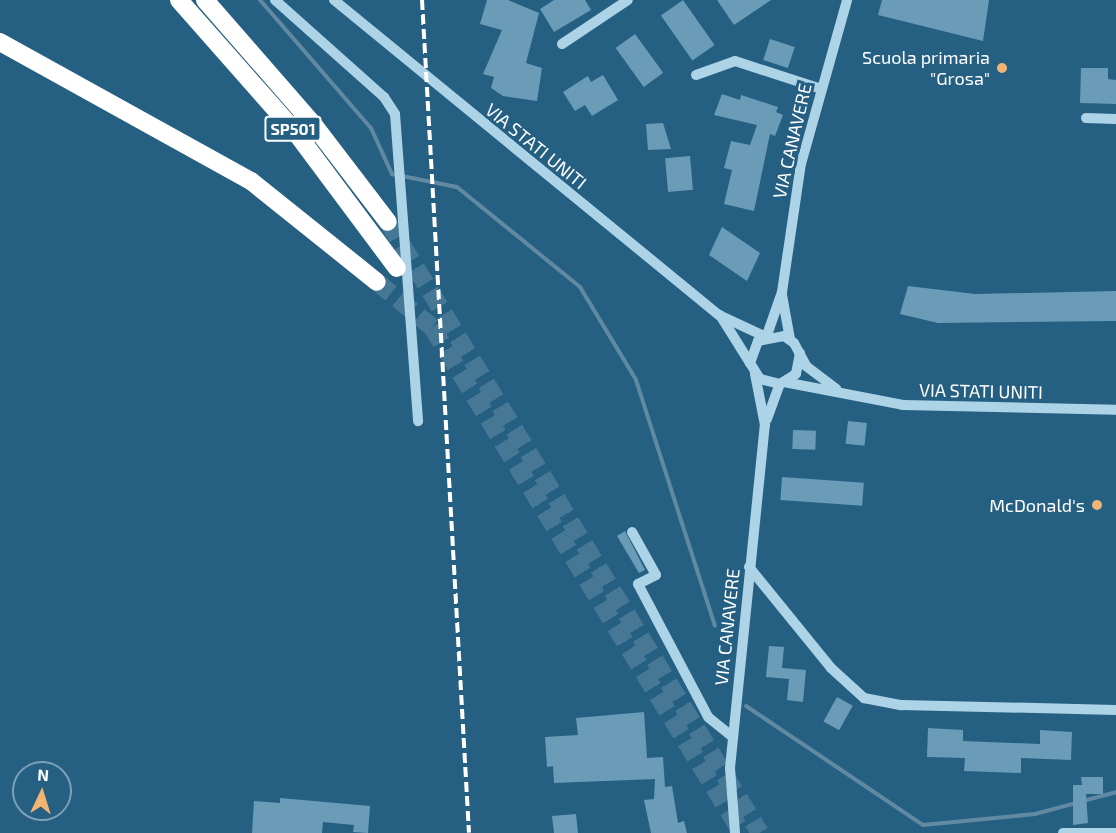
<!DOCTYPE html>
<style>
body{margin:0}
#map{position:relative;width:1116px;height:833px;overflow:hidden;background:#256083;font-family:"Exo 2",sans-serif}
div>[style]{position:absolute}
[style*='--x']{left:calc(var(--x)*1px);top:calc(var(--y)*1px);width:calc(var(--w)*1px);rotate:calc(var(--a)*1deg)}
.stream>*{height:4px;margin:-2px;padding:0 2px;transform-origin:2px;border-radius:2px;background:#618aa2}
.building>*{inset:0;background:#6a9cb8;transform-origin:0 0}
.highway-tunnel>*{height:18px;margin-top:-9px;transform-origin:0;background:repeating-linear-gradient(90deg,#467896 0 18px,transparent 0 27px)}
.minor>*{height:10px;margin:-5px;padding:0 5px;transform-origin:5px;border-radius:5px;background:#add3e7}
.highway>*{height:18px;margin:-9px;padding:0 9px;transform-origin:9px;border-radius:9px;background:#fff}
.rail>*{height:4px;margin-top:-2px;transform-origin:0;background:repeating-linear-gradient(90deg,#fff 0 10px,transparent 0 14.5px)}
.dots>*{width:16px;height:16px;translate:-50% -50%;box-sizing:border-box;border:3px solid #256083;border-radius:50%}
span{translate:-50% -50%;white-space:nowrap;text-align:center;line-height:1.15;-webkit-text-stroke:6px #256083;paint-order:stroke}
.shield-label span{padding:2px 4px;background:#256083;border:2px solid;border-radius:4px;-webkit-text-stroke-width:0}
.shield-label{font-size:16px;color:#fff;font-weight:700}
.poi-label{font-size:18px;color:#fff}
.right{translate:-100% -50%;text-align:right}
.street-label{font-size:18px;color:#fff}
.north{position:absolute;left:12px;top:761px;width:60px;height:60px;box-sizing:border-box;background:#256083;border:2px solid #7ca0b5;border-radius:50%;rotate:4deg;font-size:16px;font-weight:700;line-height:24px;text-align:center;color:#fff}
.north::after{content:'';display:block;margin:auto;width:21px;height:27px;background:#f1b472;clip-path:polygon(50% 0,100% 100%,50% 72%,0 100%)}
</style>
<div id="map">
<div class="stream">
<div style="--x:260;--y:0;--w:169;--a:49.1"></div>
<div style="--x:371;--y:128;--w:51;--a:65.5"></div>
<div style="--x:392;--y:174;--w:66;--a:11.3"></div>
<div style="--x:457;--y:187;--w:159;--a:39.1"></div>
<div style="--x:580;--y:287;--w:109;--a:58.9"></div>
<div style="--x:636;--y:380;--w:258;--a:72.2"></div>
<div style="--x:746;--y:706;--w:213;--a:33.9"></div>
<div style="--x:923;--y:825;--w:113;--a:-5.6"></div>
<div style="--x:1035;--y:814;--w:42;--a:-15"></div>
<div style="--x:1083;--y:801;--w:34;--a:-15"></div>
</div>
<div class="building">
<div style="clip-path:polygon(487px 0,508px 0,539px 13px,526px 63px,542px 68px,537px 101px,503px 96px,491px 88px,494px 77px,483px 74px,502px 30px,480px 24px)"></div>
<div style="clip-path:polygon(554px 0,585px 0,591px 10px,554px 32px,540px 9px)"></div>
<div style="left:683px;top:0;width:55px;height:27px;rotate:55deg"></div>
<div style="clip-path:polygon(717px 0,771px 0,734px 25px)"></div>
<div style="clip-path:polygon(882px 0,989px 0,983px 41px,878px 15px)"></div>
<div style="left:635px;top:34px;width:48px;height:24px;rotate:54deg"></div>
<div style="left:770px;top:39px;width:26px;height:22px;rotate:18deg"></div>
<div style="clip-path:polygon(1081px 68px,1108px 68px,1108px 79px,1116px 80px,1116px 104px,1080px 103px)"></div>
<div style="clip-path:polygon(603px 75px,618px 100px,592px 116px,585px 105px,575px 111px,563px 92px,588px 76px,591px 82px)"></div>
<div style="clip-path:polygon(722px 94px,740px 100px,741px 95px,778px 107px,776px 112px,783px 115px,775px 136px,770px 134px,754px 211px,724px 204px,732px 170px,724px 168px,731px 141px,750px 145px,757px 125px,714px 115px)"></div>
<div style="clip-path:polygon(663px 123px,671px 149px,648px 150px,646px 124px)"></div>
<div style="left:690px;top:156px;width:34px;height:25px;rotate:85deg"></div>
<div style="clip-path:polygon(722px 227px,760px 253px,747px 281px,709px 255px)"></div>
<div style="clip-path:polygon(908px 286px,975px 294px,1116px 291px,1116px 321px,938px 323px,900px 314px)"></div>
<div style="left:848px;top:421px;width:19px;height:23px;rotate:6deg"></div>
<div style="left:793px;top:430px;width:23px;height:19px;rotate:2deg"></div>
<div style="left:782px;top:477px;width:82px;height:23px;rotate:4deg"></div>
<div style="clip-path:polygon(625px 531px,645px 570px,639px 573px,617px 536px)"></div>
<div style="clip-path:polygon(769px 646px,784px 647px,782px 668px,806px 670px,803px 702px,787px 700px,789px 679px,766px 677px)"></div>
<div style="left:837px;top:697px;width:18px;height:28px;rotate:29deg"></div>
<div style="clip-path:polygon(644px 712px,647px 758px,663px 757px,665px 787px,672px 786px,678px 823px,684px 821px,687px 833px,651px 833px,644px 800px,654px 799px,655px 779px,554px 783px,553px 766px,547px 767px,545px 737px,578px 735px,576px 718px)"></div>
<div style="clip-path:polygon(928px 728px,963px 730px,963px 741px,1040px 744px,1040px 730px,1072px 732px,1071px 760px,1021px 758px,1021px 773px,964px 771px,965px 758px,927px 757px)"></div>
<div style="clip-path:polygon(1081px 777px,1103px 777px,1103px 794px,1086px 794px,1088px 823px,1073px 825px,1073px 785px,1082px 785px)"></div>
<div style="clip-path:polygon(280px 798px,370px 806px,368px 833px,353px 832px,354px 825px,323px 822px,322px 833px,252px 833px,254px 801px,280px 803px)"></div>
<div style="clip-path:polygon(576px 814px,578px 833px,554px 833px,552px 816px)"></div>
</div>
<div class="highway-tunnel">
<div style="--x:388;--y:222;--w:715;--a:58.67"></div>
<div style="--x:377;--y:282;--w:71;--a:39.3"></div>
<div style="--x:432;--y:327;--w:593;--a:58.51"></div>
</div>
<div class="minor">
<div style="--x:275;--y:0;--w:146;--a:41.7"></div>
<div style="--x:384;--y:97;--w:20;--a:57"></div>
<div style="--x:395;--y:114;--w:308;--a:85.7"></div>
<div style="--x:334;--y:0;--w:497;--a:39.3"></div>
<div style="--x:719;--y:315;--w:50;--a:25"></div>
<div style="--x:562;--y:44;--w:79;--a:-33.7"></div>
<div style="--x:696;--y:75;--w:41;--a:-19.7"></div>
<div style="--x:735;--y:61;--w:90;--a:18"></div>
<div style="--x:1086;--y:118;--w:30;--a:2"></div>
<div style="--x:782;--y:295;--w:45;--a:79.7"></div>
<div style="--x:720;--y:315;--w:57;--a:58"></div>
<div style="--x:767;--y:335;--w:46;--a:-70.8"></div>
<div style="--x:782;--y:292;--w:129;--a:-81.6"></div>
<div style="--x:801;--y:164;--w:170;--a:-74.3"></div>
<div style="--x:800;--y:353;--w:21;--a:101"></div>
<div style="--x:796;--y:374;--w:19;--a:148"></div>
<div style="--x:780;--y:384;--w:21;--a:-166"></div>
<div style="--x:760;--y:379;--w:19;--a:-122"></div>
<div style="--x:750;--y:363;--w:23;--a:-70"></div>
<div style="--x:758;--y:341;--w:26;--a:-11"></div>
<div style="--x:784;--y:336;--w:12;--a:35"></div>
<div style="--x:794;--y:343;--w:26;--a:62"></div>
<div style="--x:806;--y:366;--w:38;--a:37"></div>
<div style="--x:784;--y:382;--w:121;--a:10.9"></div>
<div style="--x:903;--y:405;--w:213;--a:1.3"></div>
<div style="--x:767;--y:419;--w:37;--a:-70"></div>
<div style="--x:632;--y:532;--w:49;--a:60.8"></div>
<div style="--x:656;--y:575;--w:20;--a:153"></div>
<div style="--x:638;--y:584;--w:150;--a:62.2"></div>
<div style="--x:708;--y:717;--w:32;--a:39"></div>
<div style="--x:749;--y:567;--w:130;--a:50.9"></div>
<div style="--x:831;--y:668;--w:45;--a:42.3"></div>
<div style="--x:864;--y:698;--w:38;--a:11"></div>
<div style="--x:901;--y:705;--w:215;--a:1.3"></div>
<div style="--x:735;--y:833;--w:65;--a:-94.4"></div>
<div style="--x:730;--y:768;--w:345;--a:-84.2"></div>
<div style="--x:765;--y:425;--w:52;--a:-101.1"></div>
<div style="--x:1063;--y:833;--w:53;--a:0"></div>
</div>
<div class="highway">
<div style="--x:179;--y:0;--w:179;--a:48.6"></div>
<div style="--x:297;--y:134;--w:167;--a:53.3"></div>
<div style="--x:205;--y:0;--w:164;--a:48.9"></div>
<div style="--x:313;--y:124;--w:123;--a:52.6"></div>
<div style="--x:0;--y:42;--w:287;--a:29"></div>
<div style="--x:251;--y:181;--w:161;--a:38.7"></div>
</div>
<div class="rail">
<div style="--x:422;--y:0;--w:834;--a:86.77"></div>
</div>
<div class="dots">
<div style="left:1002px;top:68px;background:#f1b472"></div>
<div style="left:1097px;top:505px;background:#f1b472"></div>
</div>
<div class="shield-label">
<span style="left:293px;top:129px">SP501</span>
</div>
<div class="poi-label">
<span class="right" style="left:990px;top:68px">Scuola primaria<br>"Grosa"</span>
<span class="right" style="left:1085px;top:505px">McDonald's</span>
</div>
<div class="street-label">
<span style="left:792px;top:141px;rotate:-77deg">VIA CANAVERE</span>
<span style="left:536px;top:146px;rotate:39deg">VIA STATI UNITI</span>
<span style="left:981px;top:391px;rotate:1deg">VIA STATI UNITI</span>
<span style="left:727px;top:627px;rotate:-84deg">VIA CANAVERE</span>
</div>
<div class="north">N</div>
</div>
